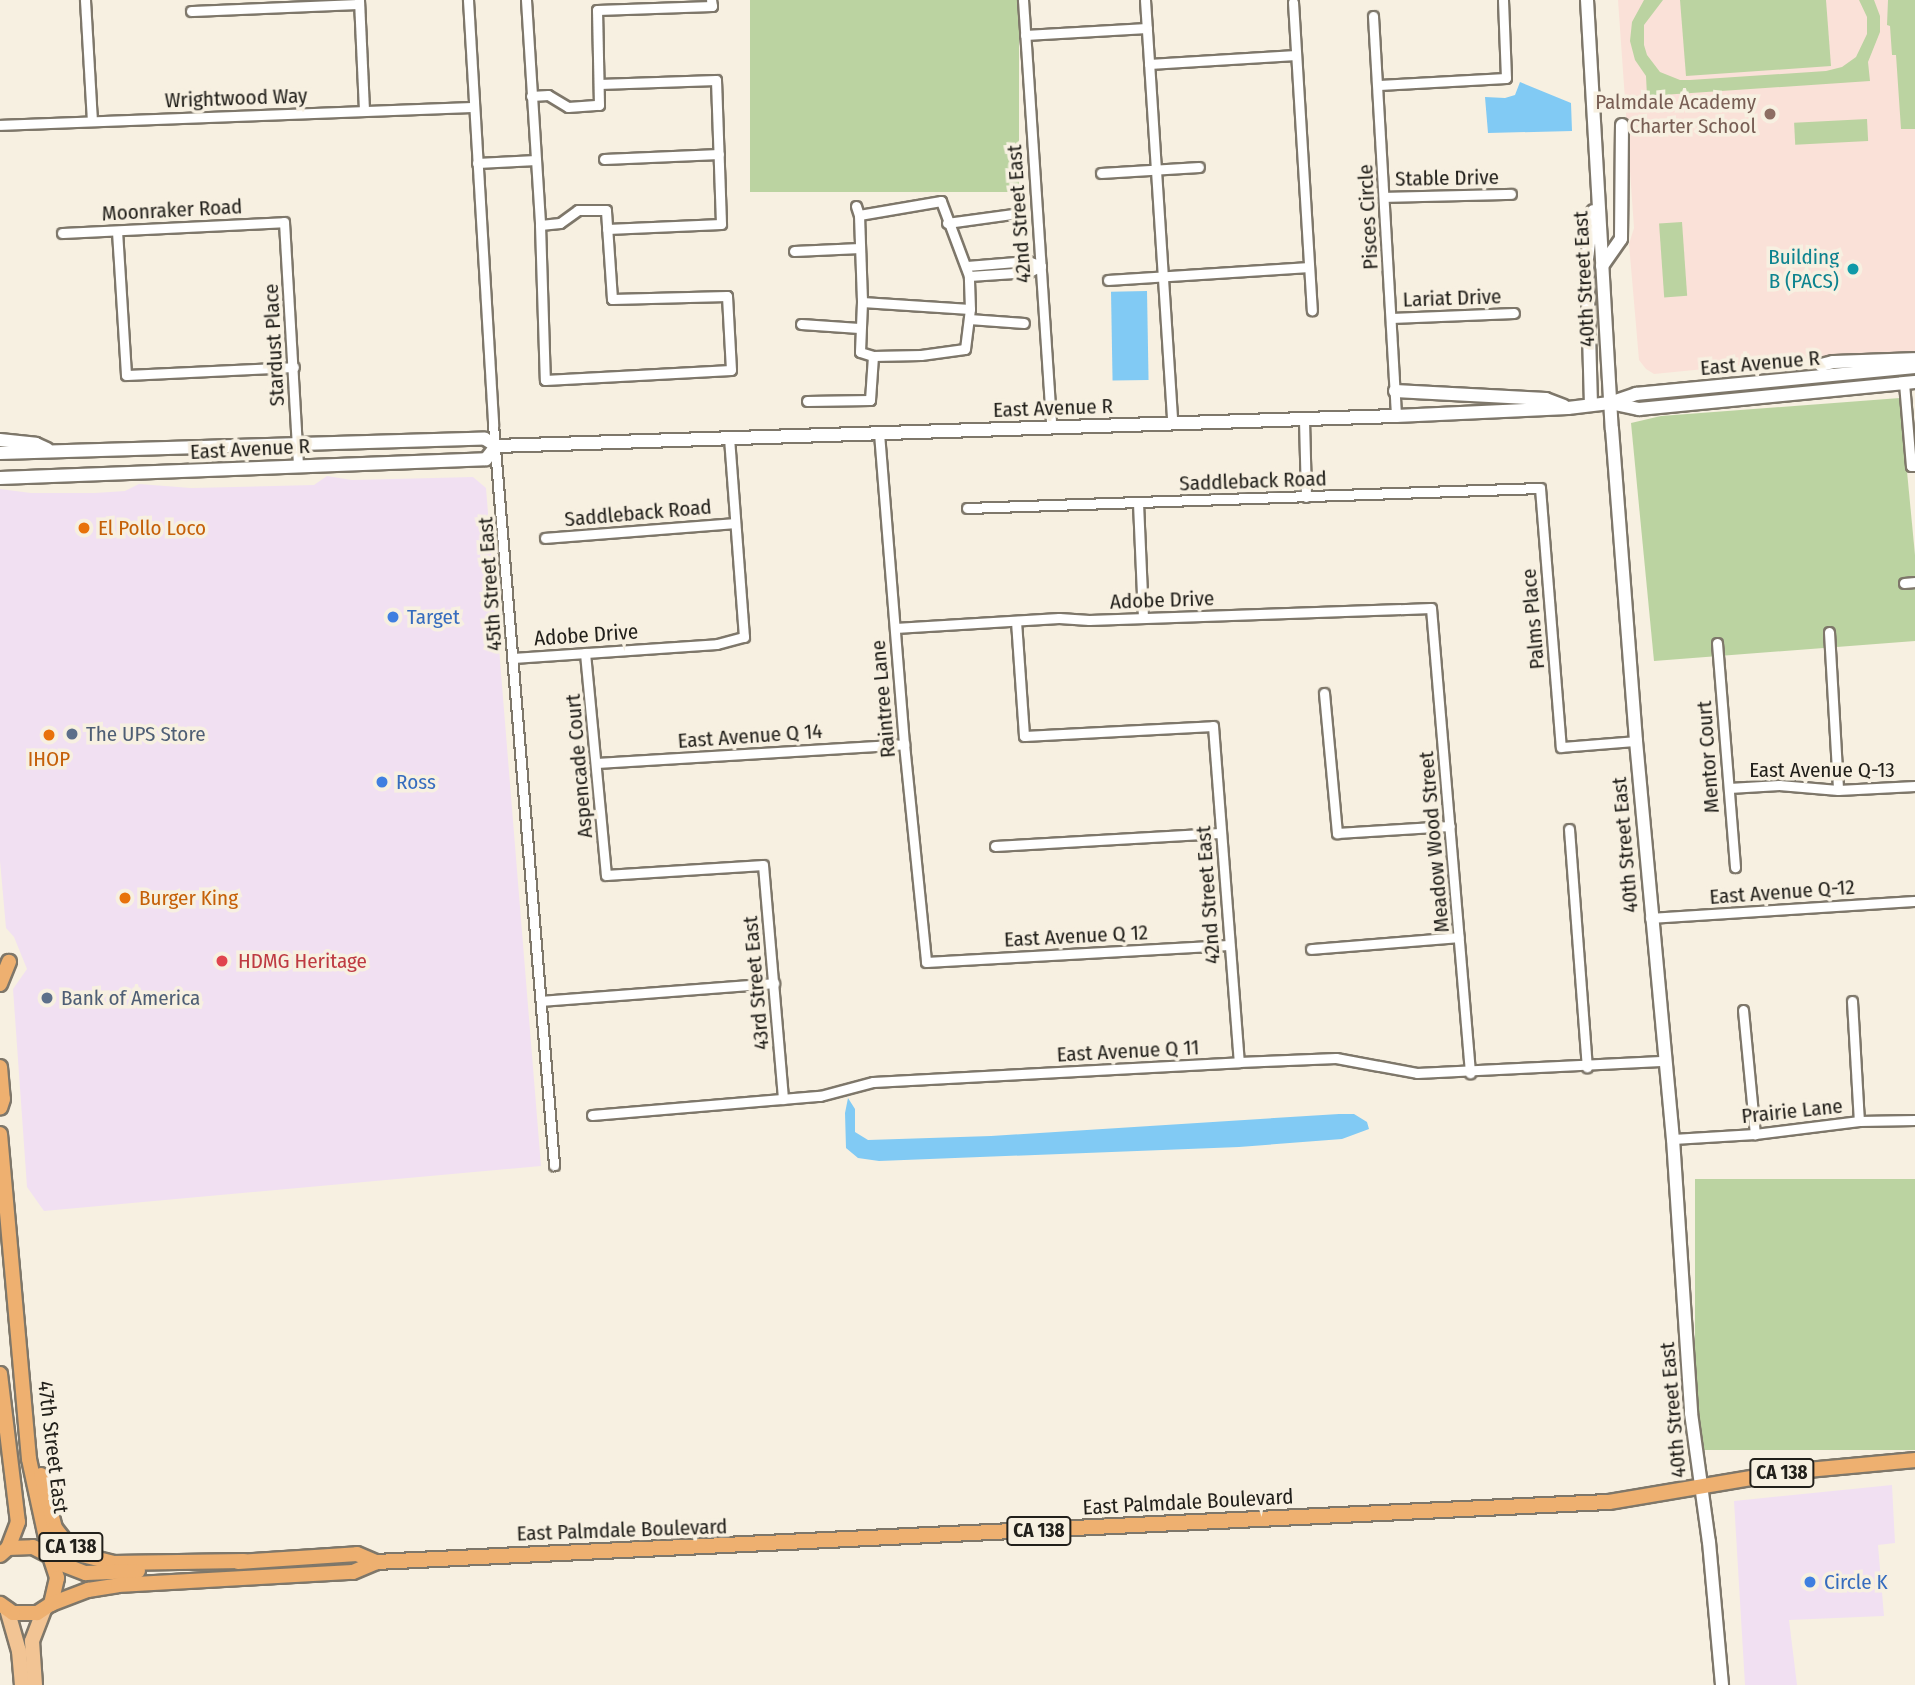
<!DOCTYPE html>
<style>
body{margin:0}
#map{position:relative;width:1915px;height:1685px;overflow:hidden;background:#f7f0e1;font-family:"Fira Sans Condensed",sans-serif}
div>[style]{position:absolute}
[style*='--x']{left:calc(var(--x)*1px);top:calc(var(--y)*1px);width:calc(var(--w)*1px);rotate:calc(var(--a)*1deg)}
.commercial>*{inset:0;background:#f1e0f2}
.education>*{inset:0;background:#fae1d8}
.green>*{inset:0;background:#bbd3a1;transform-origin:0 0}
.water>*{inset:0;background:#81caf4;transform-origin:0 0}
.roads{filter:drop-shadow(2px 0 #7e776a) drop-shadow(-2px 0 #7e776a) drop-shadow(0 2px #7e776a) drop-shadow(0 -2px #7e776a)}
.minor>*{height:9px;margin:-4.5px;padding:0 4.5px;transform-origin:4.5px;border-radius:4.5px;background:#fff}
.secondary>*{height:12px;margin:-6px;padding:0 6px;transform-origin:6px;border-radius:6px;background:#fff}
.primary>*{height:14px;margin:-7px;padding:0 7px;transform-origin:7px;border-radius:7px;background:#f2c494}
.trunk>*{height:14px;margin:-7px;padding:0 7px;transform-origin:7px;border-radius:7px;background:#eeb070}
.dots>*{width:19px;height:19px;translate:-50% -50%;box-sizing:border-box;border:4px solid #f7f0e1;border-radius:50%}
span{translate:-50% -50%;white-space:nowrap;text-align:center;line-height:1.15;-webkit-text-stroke:7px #f7f0e1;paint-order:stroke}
.shield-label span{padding:2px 5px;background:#f7f0e1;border:2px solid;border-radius:5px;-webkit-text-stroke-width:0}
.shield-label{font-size:19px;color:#22201b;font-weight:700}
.street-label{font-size:21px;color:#22201b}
.education-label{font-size:21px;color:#785e54}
.right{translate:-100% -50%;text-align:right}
.culture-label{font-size:21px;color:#0d838f}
.food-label{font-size:21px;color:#c56008}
.left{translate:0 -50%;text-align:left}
.shop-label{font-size:21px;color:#366cbe}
.service-label{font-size:21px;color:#4e5e75}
.health-label{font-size:21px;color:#be3a42}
</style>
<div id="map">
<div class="commercial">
<div style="clip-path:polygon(327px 476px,352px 480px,473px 477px,486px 488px,541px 1166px,44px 1211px,27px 1187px,13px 989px,27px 969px,14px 937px,6px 928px,0 861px,0 489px,31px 493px,95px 493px,125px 491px,139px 484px,191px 488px,314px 485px)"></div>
<div style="clip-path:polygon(1892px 1485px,1895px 1543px,1878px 1545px,1884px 1616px,1789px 1620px,1797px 1685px,1745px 1685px,1734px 1501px)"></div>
</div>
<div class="education">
<div style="clip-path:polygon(1618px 0,1915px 0,1915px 353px,1834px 356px,1654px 374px,1646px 369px,1639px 360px,1629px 244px,1634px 228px)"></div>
</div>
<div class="green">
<div style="left:750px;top:0;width:269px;height:192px"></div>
<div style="clip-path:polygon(1644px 0,1663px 0,1644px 25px,1644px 45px,1647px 55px,1660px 72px,1680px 80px,1690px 80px,1826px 71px,1842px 67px,1856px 57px,1867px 34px,1867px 17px,1859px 0,1874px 0,1880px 16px,1880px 32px,1868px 62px,1870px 81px,1647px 96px,1646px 76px,1635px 60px,1630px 41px,1632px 22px)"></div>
<div style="clip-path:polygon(1680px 0,1826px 0,1831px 66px,1686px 76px)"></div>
<div style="clip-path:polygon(1888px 0,1915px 0,1915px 129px,1901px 129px,1896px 55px,1892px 55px,1890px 26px,1887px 25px)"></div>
<div style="left:1867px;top:119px;width:22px;height:73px;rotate:87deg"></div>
<div style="left:1682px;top:222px;width:74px;height:23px;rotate:86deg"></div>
<div style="clip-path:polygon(1900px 398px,1915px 555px,1915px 641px,1654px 661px,1631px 423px,1661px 416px)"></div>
<div style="left:1915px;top:1179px;width:271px;height:220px;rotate:90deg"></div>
</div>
<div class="water">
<div style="clip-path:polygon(1520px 82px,1571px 103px,1572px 131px,1488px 133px,1485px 97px,1505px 98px,1515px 95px)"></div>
<div style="left:1147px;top:291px;width:89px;height:36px;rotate:89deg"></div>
<div style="clip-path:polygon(848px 1098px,855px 1109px,855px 1132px,868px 1140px,991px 1136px,1339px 1114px,1354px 1114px,1367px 1122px,1369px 1129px,1342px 1139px,1239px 1147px,879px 1161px,858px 1158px,846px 1148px,845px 1113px)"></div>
</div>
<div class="roads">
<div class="minor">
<div style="--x:85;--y:0;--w:121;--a:86.7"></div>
<div style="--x:359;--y:0;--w:111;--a:87.4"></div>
<div style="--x:468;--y:0;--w:425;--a:86.6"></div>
<div style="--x:493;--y:424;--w:744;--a:85.29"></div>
<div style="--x:526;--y:0;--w:225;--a:86.4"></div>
<div style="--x:540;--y:225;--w:155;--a:88.2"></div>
<div style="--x:545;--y:380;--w:186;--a:-3.1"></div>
<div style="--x:731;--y:370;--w:74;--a:-93.1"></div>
<div style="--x:727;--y:296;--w:115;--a:178.5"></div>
<div style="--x:612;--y:299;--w:89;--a:-93.9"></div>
<div style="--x:606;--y:210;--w:28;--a:180"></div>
<div style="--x:578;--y:210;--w:22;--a:144"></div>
<div style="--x:560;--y:223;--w:20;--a:174"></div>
<div style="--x:1023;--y:0;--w:428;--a:86.2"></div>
<div style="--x:1145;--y:0;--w:424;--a:86.3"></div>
<div style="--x:1293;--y:2;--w:309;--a:86.5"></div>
<div style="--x:191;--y:11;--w:168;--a:-2.4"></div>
<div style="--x:1373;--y:16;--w:401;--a:86.7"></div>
<div style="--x:1025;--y:35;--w:122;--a:-3.3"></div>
<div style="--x:1149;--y:64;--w:147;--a:-3.5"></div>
<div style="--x:599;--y:84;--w:117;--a:-2"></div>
<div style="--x:716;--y:80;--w:144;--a:88"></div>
<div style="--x:721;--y:224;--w:114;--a:177.5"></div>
<div style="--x:1379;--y:85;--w:127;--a:-3.2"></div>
<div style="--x:1506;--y:78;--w:78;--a:-92.2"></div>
<div style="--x:531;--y:96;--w:17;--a:-3"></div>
<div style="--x:548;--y:95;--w:23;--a:31"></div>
<div style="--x:568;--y:107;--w:31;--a:-4"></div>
<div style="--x:599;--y:105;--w:95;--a:-91.2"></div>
<div style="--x:597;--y:10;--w:115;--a:-2"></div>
<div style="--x:712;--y:6;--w:6;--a:-99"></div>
<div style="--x:0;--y:125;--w:474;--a:-2.2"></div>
<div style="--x:604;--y:159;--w:115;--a:-2.5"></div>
<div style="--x:477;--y:163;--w:59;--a:-2.9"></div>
<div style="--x:1101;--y:173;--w:98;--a:-3.5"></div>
<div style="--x:1385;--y:197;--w:126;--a:-1.4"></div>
<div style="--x:856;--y:206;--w:9;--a:72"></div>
<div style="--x:859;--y:215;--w:87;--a:88"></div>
<div style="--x:862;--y:302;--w:50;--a:92.3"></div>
<div style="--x:860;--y:352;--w:14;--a:17"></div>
<div style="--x:873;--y:356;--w:48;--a:-1.2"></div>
<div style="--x:921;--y:355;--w:44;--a:-7.8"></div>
<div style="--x:965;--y:349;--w:40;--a:-82.9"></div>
<div style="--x:970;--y:309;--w:33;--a:-92"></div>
<div style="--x:969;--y:276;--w:80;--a:-110.5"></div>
<div style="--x:941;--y:201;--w:83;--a:170.3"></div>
<div style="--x:947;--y:223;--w:67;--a:-7.8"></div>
<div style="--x:117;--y:231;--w:144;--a:86.4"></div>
<div style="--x:126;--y:375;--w:168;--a:-2.7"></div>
<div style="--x:62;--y:233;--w:222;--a:-2.8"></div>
<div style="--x:284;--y:222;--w:243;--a:86.7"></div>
<div style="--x:794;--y:251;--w:66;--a:-2.6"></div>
<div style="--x:967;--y:266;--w:61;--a:-4.7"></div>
<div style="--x:1028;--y:261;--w:14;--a:21"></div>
<div style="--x:1041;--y:266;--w:13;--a:153"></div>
<div style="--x:1029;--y:272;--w:60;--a:176.2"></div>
<div style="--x:1108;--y:280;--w:201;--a:-3.7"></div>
<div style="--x:862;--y:302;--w:108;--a:3.7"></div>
<div style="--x:1391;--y:318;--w:123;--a:-2.3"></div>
<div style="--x:969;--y:319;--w:55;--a:4.2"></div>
<div style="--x:801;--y:324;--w:58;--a:3.9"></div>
<div style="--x:1904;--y:383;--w:83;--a:85.2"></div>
<div style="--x:1911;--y:466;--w:4;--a:0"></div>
<div style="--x:807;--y:401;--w:63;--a:-0.9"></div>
<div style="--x:870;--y:400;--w:44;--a:-86.1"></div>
<div style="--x:1304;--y:420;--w:77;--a:88.5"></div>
<div style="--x:879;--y:433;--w:312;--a:85.4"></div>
<div style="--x:904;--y:744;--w:219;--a:84.2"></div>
<div style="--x:926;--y:962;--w:303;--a:-3.2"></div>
<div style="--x:1138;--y:503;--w:115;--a:87.5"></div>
<div style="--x:967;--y:508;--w:573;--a:-2"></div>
<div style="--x:1540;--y:488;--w:260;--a:85.4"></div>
<div style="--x:1561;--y:747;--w:75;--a:-4.6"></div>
<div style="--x:545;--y:538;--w:190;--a:-4.5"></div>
<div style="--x:1904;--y:583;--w:11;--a:-5"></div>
<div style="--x:1016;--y:621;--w:115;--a:86"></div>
<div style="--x:1024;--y:736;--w:189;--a:-3"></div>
<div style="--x:1213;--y:726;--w:337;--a:85.6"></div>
<div style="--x:895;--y:628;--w:164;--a:-3.5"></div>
<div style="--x:1059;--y:618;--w:30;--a:4"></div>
<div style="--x:1089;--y:620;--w:342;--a:-2"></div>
<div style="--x:1431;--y:608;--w:467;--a:85.2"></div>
<div style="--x:1829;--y:632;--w:158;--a:86.7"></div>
<div style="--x:1717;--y:643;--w:225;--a:85.4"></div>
<div style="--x:585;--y:653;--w:223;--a:84.6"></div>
<div style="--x:606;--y:875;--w:157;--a:-3.6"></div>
<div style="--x:763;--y:865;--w:235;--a:85.1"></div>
<div style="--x:513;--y:658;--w:204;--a:-3.9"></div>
<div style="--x:717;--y:644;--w:28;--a:-15"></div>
<div style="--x:744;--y:637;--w:201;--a:-94.3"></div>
<div style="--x:1324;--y:693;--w:141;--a:84.7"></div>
<div style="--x:1337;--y:833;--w:113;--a:-3.5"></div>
<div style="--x:597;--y:763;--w:308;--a:-3.5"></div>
<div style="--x:1729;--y:788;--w:50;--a:-3.4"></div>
<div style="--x:1779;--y:785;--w:59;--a:4.8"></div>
<div style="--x:1838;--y:790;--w:77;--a:-3"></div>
<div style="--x:1569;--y:829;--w:239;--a:85.7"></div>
<div style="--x:995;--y:846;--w:225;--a:-3.3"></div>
<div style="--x:1650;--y:918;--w:266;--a:-3.7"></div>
<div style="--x:1311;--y:949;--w:148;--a:-4.6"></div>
<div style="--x:541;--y:1001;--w:234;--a:-4.4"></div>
<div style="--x:1852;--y:1001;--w:120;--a:86.7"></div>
<div style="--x:1743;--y:1010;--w:125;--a:84.5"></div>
<div style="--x:592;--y:1115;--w:229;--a:-4.8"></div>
<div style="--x:820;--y:1096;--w:55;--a:-14.8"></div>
<div style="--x:873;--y:1082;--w:367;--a:-3.1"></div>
<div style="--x:1239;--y:1062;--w:97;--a:-2.4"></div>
<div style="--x:1336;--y:1058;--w:82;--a:10.5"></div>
<div style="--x:1417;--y:1073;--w:249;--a:-2.8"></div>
<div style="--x:1673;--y:1139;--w:82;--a:-3.5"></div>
<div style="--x:1755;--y:1134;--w:105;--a:-7.1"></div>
<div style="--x:1859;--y:1121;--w:56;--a:-1"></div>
</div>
<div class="secondary">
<div style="--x:1587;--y:0;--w:430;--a:86.7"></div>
<div style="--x:1612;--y:429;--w:313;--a:85.6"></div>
<div style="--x:1636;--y:741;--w:400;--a:84.7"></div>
<div style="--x:1673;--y:1139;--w:275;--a:86.2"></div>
<div style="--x:1691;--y:1413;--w:130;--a:82.1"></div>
<div style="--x:1709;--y:1542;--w:144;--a:84.8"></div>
<div style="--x:1602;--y:266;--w:33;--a:-55"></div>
<div style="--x:1621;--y:239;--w:114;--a:-89.5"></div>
<div style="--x:1821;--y:365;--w:12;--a:-14"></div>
<div style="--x:1833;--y:362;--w:82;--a:-2.1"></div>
<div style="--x:1395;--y:391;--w:151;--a:3"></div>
<div style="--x:1546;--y:399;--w:19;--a:21"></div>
<div style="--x:1610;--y:403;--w:30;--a:12"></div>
<div style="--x:1639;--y:409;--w:277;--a:-5.6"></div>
<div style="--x:1591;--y:405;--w:146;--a:-91.6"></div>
<div style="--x:1587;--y:259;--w:48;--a:-82.9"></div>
<div style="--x:0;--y:440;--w:36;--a:6"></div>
<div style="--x:36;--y:444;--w:12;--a:24"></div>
<div style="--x:0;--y:453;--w:485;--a:-1.7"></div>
<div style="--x:485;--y:439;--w:13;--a:32"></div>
<div style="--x:496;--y:446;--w:900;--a:-1.91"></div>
<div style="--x:1396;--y:416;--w:172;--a:-2.7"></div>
<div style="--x:1568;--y:408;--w:42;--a:-6.8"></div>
<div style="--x:1610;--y:403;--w:28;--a:-19"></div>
<div style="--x:1636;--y:394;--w:280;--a:-5.5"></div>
<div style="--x:0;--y:478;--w:486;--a:-2.2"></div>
<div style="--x:486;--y:459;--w:16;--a:-52"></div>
</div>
<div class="primary">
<div style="--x:7;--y:1609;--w:44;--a:74.1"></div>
<div style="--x:19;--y:1651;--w:34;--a:85"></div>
<div style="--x:35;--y:1685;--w:44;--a:-93.9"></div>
<div style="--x:32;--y:1641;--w:34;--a:-69"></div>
</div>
<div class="trunk">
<div style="--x:0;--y:984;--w:24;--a:-68"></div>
<div style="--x:0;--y:1067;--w:32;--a:85"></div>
<div style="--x:3;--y:1099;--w:9;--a:108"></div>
<div style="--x:0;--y:1134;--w:326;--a:84.9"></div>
<div style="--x:29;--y:1459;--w:99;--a:77.8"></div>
<div style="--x:0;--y:1374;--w:149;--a:83.1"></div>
<div style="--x:18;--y:1522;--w:28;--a:111"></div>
<div style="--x:41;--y:1475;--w:55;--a:75.2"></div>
<div style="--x:55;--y:1528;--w:23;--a:52"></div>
<div style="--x:69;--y:1546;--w:16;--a:35"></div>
<div style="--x:82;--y:1555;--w:32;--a:14"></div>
<div style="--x:113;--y:1563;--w:131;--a:-0.9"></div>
<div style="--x:0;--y:1555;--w:11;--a:-41"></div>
<div style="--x:8;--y:1548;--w:25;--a:-2"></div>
<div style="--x:33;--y:1547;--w:19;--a:28"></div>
<div style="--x:50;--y:1556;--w:23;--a:72"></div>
<div style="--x:57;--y:1578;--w:27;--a:103"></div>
<div style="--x:51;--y:1604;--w:17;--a:147"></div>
<div style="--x:37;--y:1613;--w:24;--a:180"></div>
<div style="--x:13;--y:1613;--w:16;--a:-145"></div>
<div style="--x:54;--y:1561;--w:34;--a:21"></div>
<div style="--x:86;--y:1573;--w:52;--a:-2.2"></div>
<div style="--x:238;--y:1562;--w:119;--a:-3.8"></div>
<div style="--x:357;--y:1554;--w:21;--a:23"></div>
<div style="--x:51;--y:1604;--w:40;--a:-21"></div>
<div style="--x:88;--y:1590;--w:30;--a:-9"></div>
<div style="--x:118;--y:1585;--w:235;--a:-3.2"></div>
<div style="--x:353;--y:1572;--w:25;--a:-23"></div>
<div style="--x:376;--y:1562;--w:1234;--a:-2.79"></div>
<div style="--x:1609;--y:1502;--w:180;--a:-9.6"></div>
<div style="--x:1786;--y:1472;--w:130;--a:-5.3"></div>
</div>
</div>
<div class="dots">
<div style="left:1770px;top:114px;background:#8d6e63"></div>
<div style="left:1853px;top:269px;background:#0f9aa8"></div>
<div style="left:84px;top:528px;background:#e8710a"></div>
<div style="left:393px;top:617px;background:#3f7fe0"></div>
<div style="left:72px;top:734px;background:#5c6f8a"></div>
<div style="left:49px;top:735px;background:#e8710a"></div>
<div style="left:382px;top:782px;background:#3f7fe0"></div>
<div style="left:125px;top:898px;background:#e8710a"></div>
<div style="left:222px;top:961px;background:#e0444e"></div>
<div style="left:47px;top:998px;background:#5c6f8a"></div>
<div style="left:1810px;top:1582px;background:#3f7fe0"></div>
</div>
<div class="shield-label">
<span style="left:1782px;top:1473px">CA 138</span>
<span style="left:1039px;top:1531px">CA 138</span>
<span style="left:71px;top:1547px">CA 138</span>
</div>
<div class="street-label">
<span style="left:236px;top:98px;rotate:-2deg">Wrightwood Way</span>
<span style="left:1447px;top:178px;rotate:-1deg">Stable Drive</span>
<span style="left:172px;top:210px;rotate:-3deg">Moonraker Road</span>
<span style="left:1019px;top:214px;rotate:-94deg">42nd Street East</span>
<span style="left:1368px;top:217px;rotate:-93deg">Pisces Circle</span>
<span style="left:1584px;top:279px;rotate:-93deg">40th Street East</span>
<span style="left:1452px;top:298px;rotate:-2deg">Lariat Drive</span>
<span style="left:274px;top:345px;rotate:-93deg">Stardust Place</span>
<span style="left:1760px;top:363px;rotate:-5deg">East Avenue R</span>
<span style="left:1053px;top:408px;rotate:-2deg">East Avenue R</span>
<span style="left:250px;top:449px;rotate:-3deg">East Avenue R</span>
<span style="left:1253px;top:481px;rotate:-2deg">Saddleback Road</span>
<span style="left:638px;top:513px;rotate:-5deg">Saddleback Road</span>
<span style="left:490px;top:584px;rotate:-94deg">45th Street East</span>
<span style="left:1162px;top:600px;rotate:-2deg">Adobe Drive</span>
<span style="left:1533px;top:619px;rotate:-95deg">Palms Place</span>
<span style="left:586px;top:635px;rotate:-4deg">Adobe Drive</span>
<span style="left:883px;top:699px;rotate:-95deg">Raintree Lane</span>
<span style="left:750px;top:736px;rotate:-4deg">East Avenue Q 14</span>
<span style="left:1708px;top:757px;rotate:-94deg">Mentor Court</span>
<span style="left:579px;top:766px;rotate:-95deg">Aspencade Court</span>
<span style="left:1822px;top:770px">East Avenue Q-13</span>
<span style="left:1434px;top:842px;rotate:-95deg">Meadow Wood Street</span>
<span style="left:1625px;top:845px;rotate:-95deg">40th Street East</span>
<span style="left:1782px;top:892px;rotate:-4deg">East Avenue Q-12</span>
<span style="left:1208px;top:895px;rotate:-94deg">42nd Street East</span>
<span style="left:1076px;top:936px;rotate:-3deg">East Avenue Q 12</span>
<span style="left:756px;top:983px;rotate:-95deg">43rd Street East</span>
<span style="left:1128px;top:1051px;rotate:-3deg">East Avenue Q 11</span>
<span style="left:1792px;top:1111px;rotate:-6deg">Prairie Lane</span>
<span style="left:1673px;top:1410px;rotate:-95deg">40th Street East</span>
<span style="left:53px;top:1447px;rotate:83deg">47th Street East</span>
<span style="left:1188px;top:1502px;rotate:-3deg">East Palmdale Boulevard</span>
<span style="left:622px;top:1530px;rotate:-2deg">East Palmdale Boulevard</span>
</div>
<div class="education-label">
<span class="right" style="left:1756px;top:114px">Palmdale Academy<br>Charter School</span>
</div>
<div class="culture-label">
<span class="right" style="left:1839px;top:269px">Building<br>B (PACS)</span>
</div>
<div class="food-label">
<span class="left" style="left:98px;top:528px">El Pollo Loco</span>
<span style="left:49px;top:759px">IHOP</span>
<span class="left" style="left:139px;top:898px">Burger King</span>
</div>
<div class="shop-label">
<span class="left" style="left:407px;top:617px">Target</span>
<span class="left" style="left:396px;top:782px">Ross</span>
<span class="left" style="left:1824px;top:1582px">Circle K</span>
</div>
<div class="service-label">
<span class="left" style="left:86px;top:734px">The UPS Store</span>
<span class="left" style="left:61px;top:998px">Bank of America</span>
</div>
<div class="health-label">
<span class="left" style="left:238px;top:961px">HDMG Heritage</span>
</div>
</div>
